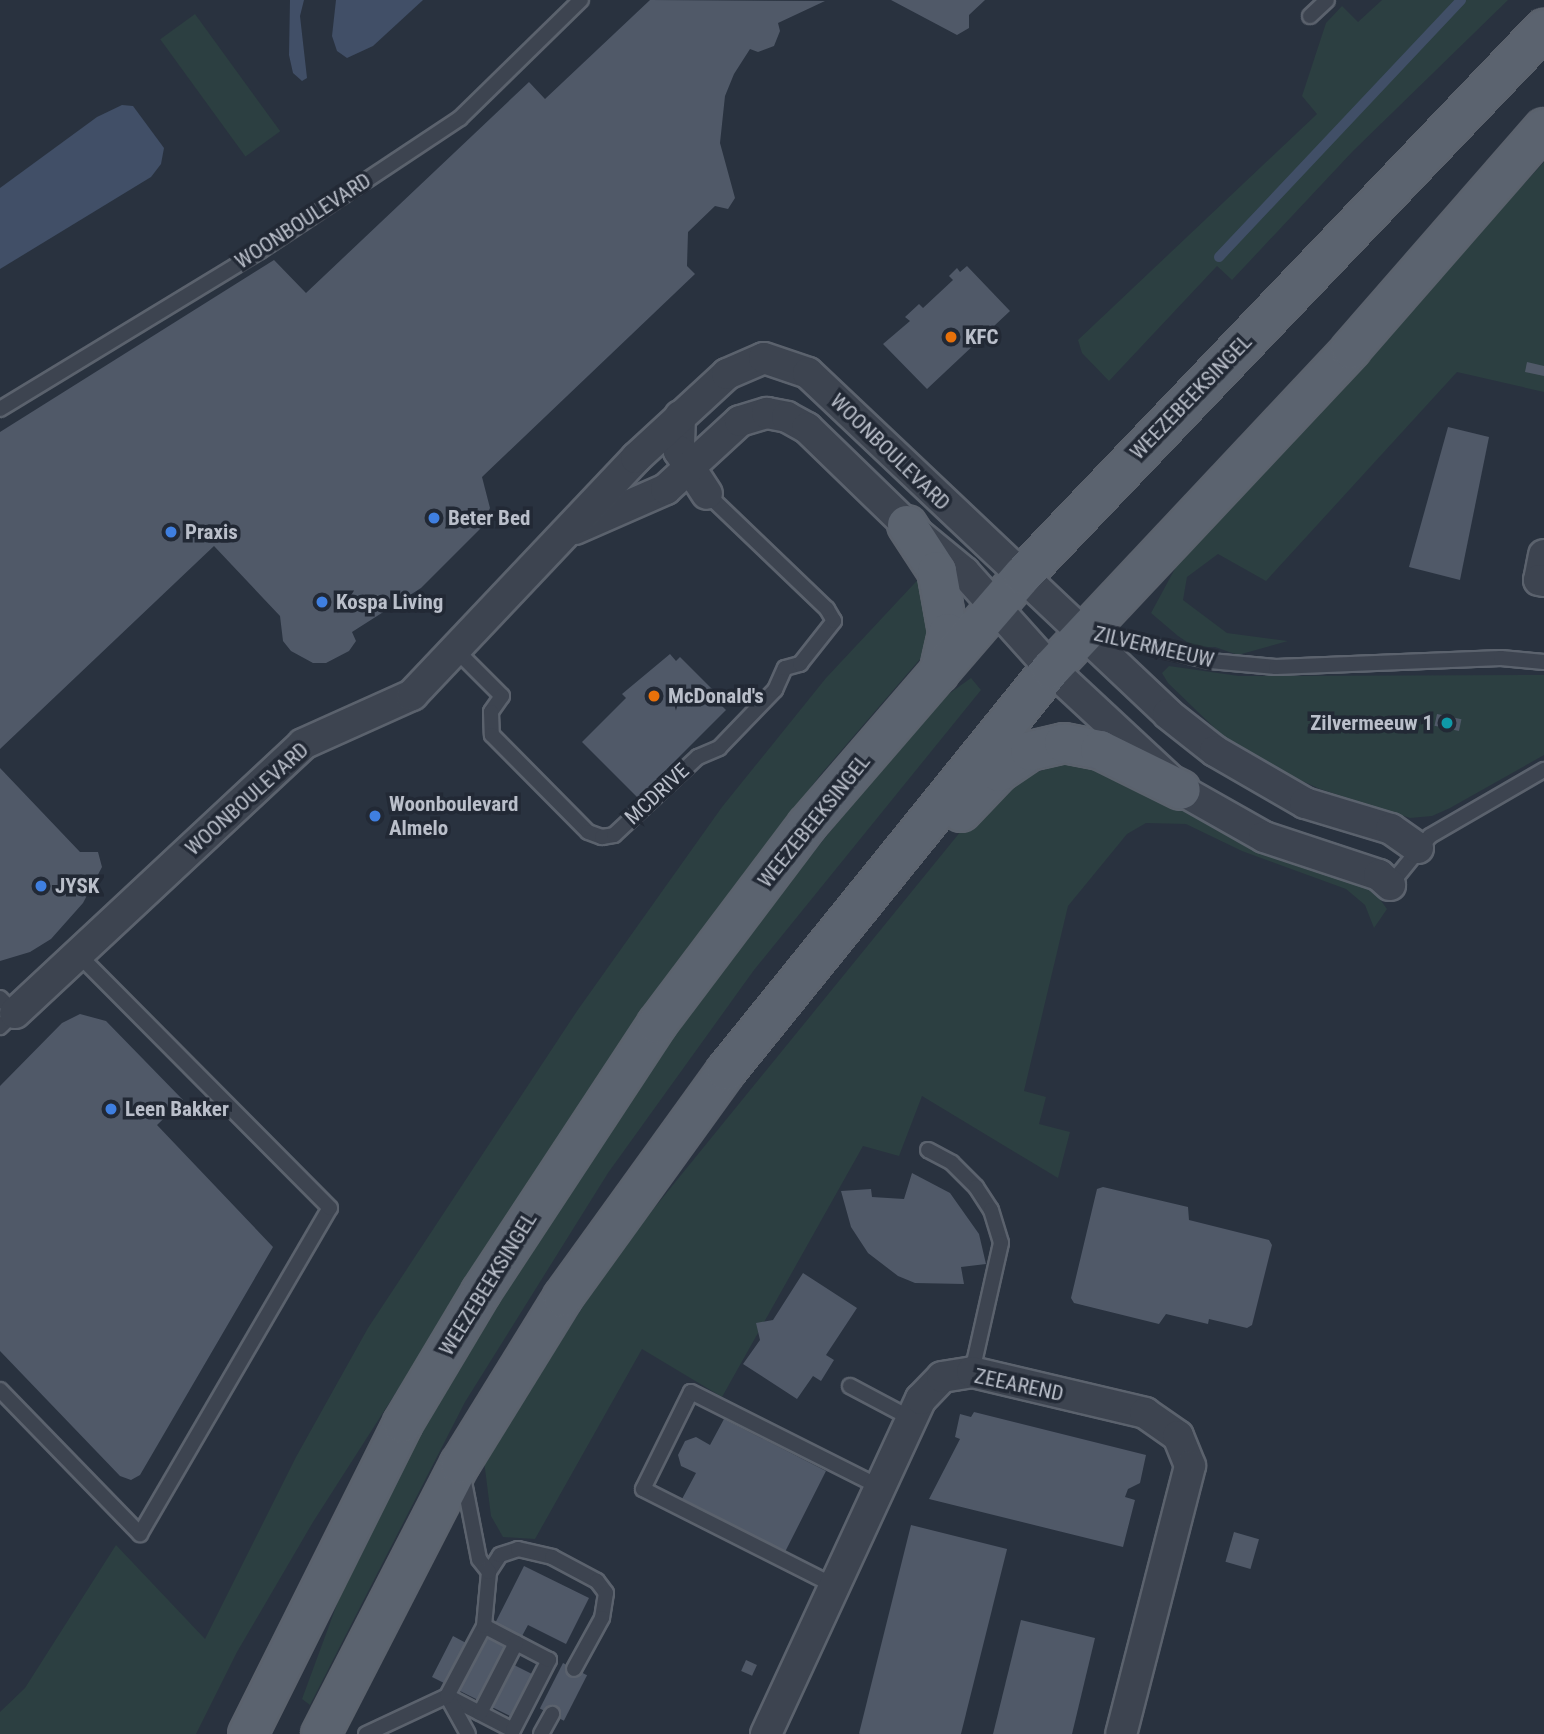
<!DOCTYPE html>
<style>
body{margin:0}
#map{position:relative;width:1544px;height:1734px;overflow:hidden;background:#29323f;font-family:"Roboto Condensed",sans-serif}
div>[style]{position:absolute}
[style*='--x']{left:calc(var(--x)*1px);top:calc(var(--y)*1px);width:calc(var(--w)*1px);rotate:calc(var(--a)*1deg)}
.green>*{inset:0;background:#2c3f41;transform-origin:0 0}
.water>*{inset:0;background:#414f67}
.stream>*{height:10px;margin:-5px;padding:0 5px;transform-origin:5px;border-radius:5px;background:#414f67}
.building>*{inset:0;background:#505968;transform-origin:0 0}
.roads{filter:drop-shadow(2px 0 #5b626d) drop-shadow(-2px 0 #5b626d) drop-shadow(0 2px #5b626d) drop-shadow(0 -2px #5b626d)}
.lane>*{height:14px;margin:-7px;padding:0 7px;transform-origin:7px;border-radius:7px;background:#3d4450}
.street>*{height:30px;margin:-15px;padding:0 15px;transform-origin:15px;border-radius:15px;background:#3d4450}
.primary>*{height:38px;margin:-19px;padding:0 19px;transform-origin:19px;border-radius:19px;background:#5b636f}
.dots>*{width:19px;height:19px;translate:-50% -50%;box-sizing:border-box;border:4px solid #222935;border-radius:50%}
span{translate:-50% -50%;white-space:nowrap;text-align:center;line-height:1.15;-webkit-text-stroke:7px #222935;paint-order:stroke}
.street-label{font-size:21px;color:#babfca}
.poi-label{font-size:21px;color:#babfca;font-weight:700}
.left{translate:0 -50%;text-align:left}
.right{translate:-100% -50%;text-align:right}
</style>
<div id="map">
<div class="green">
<div style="clip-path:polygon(1382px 0,1508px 0,1353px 151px,1232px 280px,1217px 266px,1109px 381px,1082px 353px,1078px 340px,1317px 114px,1302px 96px,1326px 23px,1342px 6px,1358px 22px)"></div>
<div style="left:195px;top:14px;width:145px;height:43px;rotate:54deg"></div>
<div style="clip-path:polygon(1544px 162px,1544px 392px,1457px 372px,1266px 581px,1218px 554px,1187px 577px,1183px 600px,1227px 633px,1288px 641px,1238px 655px,1215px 647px,1196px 648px,1178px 636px,1151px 613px,1184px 552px)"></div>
<div style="clip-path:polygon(926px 571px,936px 602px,921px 658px,821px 774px,628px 1030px,313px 1522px,237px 1652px,196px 1734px,0 1734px,0 1712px,25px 1688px,116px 1545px,205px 1639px,296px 1457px,368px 1328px,577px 1011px,722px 807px,826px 678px)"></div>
<div style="clip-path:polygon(1169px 666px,1239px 676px,1544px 675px,1544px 755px,1450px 808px,1432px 816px,1410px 818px,1320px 789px,1257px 761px,1227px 740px,1168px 683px,1162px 673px)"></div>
<div style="clip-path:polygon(971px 678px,981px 690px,754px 970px,608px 1173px,465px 1402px,310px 1705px,302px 1699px,361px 1539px,440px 1398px,566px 1192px,649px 1067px,764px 912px,936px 703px)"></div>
<div style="clip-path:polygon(1073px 761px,1143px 785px,1250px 845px,1371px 887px,1387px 909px,1374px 928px,1365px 905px,1346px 889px,1242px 851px,1186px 824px,1146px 823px,1127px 834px,1068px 906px,1024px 1091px,1046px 1097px,1039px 1124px,1070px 1132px,1058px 1178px,922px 1096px,899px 1156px,863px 1146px,722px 1397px,642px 1349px,535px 1539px,503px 1537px,491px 1516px,484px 1461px,616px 1255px,961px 831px,1000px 793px,1030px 774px)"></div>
</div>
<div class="water">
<div style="clip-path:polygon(290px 0,304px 0,300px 16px,307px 78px,302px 81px,293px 73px,289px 55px)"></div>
<div style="clip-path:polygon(336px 0,423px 0,373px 46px,347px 58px,337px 51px,332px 36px)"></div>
<div style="clip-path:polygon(122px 105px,133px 106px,164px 148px,161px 164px,151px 177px,0 269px,0 188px,97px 117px)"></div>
</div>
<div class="stream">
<div style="--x:1219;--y:257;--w:353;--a:-46.7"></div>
</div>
<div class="building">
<div style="clip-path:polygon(650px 0,825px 1px,778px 23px,780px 31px,774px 46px,758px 52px,750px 49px,734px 74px,725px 96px,720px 143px,735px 198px,728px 209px,715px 206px,688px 232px,687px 266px,695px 274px,482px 477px,490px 508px,481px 528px,421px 588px,352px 632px,356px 641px,349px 651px,326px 663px,313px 663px,291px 651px,283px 641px,280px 616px,214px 546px,0 749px,0 432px,274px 260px,306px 293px,529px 82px,545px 99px)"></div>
<div style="clip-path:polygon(891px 0,985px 0,969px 15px,969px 28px,957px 35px)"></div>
<div style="clip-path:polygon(967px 266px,1010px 311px,927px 389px,883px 344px,910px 321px,905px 317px,919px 304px,923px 308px,953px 280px,949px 276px,957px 268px,960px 272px)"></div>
<div style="clip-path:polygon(1527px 362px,1544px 366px,1544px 376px,1525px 372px)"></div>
<div style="clip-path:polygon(1448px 427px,1489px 437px,1460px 580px,1409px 567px)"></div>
<div style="clip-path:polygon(670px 654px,676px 661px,680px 657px,723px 700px,720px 704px,726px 710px,638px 798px,582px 742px,626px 698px,622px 694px)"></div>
<div style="left:1437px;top:714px;width:25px;height:12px;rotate:12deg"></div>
<div style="clip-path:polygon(0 768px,80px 852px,98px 852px,102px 867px,83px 903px,51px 939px,30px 952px,0 961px)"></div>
<div style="clip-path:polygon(80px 1014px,106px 1021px,183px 1100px,157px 1125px,273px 1247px,140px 1475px,131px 1480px,120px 1476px,0 1351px,0 1086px,62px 1023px)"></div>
<div style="clip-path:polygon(912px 1173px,950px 1193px,979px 1234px,986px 1264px,961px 1267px,964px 1284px,915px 1283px,898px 1276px,868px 1253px,851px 1227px,841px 1191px,871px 1189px,872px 1197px,904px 1199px)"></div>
<div style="clip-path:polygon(1103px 1187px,1188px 1207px,1189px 1220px,1269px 1240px,1272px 1245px,1252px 1325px,1247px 1328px,1209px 1319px,1208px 1324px,1166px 1314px,1159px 1324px,1074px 1303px,1071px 1298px,1097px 1189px)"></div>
<div style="clip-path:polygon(803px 1273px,857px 1308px,826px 1355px,834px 1360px,821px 1381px,813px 1376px,797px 1399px,743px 1364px,760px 1340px,756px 1323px,773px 1320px)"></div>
<div style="clip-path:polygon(974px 1412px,1146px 1455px,1140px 1483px,1128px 1489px,1125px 1497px,1135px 1500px,1123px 1547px,929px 1499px,960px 1439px,955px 1437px,960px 1414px,971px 1417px)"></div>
<div style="clip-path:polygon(724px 1419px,826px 1471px,785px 1552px,682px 1499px,696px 1473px,681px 1466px,678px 1455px,685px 1441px,696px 1437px,710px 1445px)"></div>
<div style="left:911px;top:1525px;width:99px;height:215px;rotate:14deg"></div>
<div style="left:1234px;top:1532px;width:26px;height:31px;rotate:16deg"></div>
<div style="clip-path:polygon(524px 1566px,589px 1598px,566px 1644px,528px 1625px,508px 1662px,546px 1681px,524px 1723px,432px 1677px,453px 1636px,481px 1651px)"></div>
<div style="clip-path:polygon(1021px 1620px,1095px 1638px,1072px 1734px,993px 1734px)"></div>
<div style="left:746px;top:1660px;width:12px;height:12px;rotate:24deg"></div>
<div style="left:563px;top:1663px;width:27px;height:51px;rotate:27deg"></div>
</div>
<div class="roads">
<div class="lane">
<div style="--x:1310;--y:16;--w:23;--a:-43"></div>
<div style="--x:0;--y:409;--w:304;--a:-31.3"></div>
<div style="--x:260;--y:251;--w:240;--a:-33.6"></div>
<div style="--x:460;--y:118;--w:169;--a:-44.3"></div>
<div style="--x:1091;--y:632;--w:122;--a:13.7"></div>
<div style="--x:1210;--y:661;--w:66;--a:5.2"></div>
<div style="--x:1276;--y:667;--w:225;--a:-2.3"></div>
<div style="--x:1501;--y:658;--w:43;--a:5.3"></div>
<div style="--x:456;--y:650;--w:65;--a:45"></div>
<div style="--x:502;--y:696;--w:19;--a:125"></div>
<div style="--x:491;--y:712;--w:23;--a:88"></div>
<div style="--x:492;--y:735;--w:136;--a:45.3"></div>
<div style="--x:588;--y:832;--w:15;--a:20"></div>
<div style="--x:602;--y:837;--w:12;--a:-9"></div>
<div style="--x:614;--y:835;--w:115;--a:-42.9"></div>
<div style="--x:698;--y:757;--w:23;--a:-23"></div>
<div style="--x:719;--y:748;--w:81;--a:-46"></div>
<div style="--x:775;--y:690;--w:24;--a:-66"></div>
<div style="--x:785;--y:668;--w:16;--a:-15"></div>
<div style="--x:800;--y:664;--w:55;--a:-51.7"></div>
<div style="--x:834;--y:621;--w:14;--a:-120"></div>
<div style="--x:827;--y:609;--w:166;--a:-136.2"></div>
<div style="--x:1390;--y:885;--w:63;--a:-50.8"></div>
<div style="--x:1430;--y:836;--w:132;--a:-30.1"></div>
<div style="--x:0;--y:998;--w:21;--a:45"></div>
<div style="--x:15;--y:1013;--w:21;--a:137"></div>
<div style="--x:928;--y:1150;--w:27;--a:28"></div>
<div style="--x:952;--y:1163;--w:34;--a:45"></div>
<div style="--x:976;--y:1187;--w:27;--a:57"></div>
<div style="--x:991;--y:1210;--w:34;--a:73"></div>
<div style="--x:1001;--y:1243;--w:132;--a:102.7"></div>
<div style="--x:850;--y:1386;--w:70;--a:28"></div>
<div style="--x:0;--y:1390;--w:201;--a:45.8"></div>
<div style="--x:140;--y:1534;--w:377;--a:-59.8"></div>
<div style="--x:330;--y:1208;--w:358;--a:-134.8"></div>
<div style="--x:489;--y:1572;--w:20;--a:-57"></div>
<div style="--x:500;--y:1555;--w:19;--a:-18"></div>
<div style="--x:518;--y:1549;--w:35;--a:13"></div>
<div style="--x:552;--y:1557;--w:51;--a:28.1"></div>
<div style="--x:597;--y:1581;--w:15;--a:53"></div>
<div style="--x:606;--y:1593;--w:25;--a:99"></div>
<div style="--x:602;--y:1618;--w:58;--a:118.8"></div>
<div style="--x:835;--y:1586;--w:215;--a:-153.2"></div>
<div style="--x:643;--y:1489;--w:108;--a:-63.7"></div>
<div style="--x:691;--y:1392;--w:212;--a:26.7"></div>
<div style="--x:447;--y:1696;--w:74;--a:27.3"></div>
<div style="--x:513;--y:1730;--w:79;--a:-62.8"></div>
<div style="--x:549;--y:1660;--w:73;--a:-152.4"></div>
<div style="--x:447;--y:1696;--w:43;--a:61.1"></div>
<div style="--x:480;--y:1713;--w:79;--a:-62.8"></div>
<div style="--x:366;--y:1734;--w:89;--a:-25.1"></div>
<div style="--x:447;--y:1696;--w:79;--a:-62.1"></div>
<div style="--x:484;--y:1626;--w:54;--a:-84.7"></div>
<div style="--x:489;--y:1572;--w:16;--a:-128"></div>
<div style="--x:479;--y:1559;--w:84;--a:-101"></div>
<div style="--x:541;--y:1734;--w:23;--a:-61"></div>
</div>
<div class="street">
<div style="--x:680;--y:416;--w:35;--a:92"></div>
<div style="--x:679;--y:451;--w:51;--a:56.9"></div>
<div style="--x:575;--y:529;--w:99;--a:-23.7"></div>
<div style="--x:666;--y:489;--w:100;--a:-42.6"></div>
<div style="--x:740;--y:421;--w:28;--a:-17"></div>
<div style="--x:767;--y:413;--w:20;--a:11"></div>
<div style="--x:787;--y:417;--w:23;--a:29"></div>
<div style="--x:807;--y:428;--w:139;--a:44.1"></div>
<div style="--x:907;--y:525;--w:74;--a:39.5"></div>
<div style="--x:964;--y:572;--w:130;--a:48.1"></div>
<div style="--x:1051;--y:669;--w:178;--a:42.9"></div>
<div style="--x:1181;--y:790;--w:95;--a:29.5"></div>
<div style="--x:1264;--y:837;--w:121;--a:18.3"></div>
<div style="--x:1379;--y:875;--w:15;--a:42"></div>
<div style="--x:1544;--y:555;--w:25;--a:101"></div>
<div style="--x:1539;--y:580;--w:5;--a:11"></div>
<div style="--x:15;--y:1013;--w:394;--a:-43"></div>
<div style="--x:303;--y:744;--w:120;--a:-24.2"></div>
<div style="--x:412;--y:695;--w:326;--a:-46.6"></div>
<div style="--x:636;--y:458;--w:124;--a:-42.7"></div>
<div style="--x:727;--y:374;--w:40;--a:-23.4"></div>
<div style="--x:764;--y:358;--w:46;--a:18.8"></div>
<div style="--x:808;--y:373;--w:496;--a:43.4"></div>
<div style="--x:1168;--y:714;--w:60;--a:38.2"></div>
<div style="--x:1215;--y:751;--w:104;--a:30"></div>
<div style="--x:1305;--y:803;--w:90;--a:16.8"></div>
<div style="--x:1391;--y:829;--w:33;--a:35"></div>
<div style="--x:766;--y:1734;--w:369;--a:-65.2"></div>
<div style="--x:921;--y:1399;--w:30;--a:-46"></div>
<div style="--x:942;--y:1377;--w:30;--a:-9"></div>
<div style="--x:972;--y:1372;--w:178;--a:13.3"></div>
<div style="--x:1145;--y:1413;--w:40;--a:34.9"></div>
<div style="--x:1178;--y:1436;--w:32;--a:68"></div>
<div style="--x:1190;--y:1466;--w:277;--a:104.4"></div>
</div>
<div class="primary">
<div style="--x:907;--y:525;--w:55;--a:56.9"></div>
<div style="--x:937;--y:571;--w:63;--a:79.9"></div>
<div style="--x:948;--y:633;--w:41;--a:102.7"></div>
<div style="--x:961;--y:812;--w:55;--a:-46.5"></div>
<div style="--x:999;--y:772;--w:37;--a:-34"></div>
<div style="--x:1030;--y:751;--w:35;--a:-13"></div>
<div style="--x:1064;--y:743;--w:37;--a:11"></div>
<div style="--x:1100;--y:750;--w:90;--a:26.3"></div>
<div style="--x:248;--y:1734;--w:347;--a:-63.5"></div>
<div style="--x:403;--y:1423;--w:152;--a:-59.2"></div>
<div style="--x:481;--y:1292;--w:321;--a:-56.7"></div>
<div style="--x:657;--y:1024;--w:249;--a:-53"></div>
<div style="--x:807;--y:825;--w:330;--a:-49.2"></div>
<div style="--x:1023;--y:575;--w:755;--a:-46.34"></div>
<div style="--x:321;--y:1734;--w:304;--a:-62.8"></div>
<div style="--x:460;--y:1464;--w:196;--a:-58.3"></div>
<div style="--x:563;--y:1297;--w:279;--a:-54.2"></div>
<div style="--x:726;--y:1071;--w:517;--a:-51.05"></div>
<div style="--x:1051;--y:669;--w:439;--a:-46.8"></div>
<div style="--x:1351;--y:349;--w:293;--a:-48.9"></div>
</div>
</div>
<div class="dots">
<div style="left:951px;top:337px;background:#e8710a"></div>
<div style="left:434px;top:518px;background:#3f7fe0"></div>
<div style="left:171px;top:532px;background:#3f7fe0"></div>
<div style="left:322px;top:602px;background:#3f7fe0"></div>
<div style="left:654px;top:696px;background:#e8710a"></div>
<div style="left:1447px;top:723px;background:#0f9aa8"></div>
<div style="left:375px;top:816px;background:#3f7fe0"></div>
<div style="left:41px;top:886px;background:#3f7fe0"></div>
<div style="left:111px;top:1109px;background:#3f7fe0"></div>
</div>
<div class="street-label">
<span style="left:303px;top:221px;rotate:-33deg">WOONBOULEVARD</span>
<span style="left:1191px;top:397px;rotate:-46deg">WEEZEBEEKSINGEL</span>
<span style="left:890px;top:452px;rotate:44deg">WOONBOULEVARD</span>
<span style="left:1154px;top:647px;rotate:13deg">ZILVERMEEUW</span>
<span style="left:657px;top:794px;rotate:-43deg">MCDRIVE</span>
<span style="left:247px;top:799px;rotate:-42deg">WOONBOULEVARD</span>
<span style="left:814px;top:821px;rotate:-51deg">WEEZEBEEKSINGEL</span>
<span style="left:488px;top:1284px;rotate:-58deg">WEEZEBEEKSINGEL</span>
<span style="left:1019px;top:1385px;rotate:12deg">ZEEAREND</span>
</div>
<div class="poi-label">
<span class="left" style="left:965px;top:337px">KFC</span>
<span class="left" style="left:448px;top:518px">Beter Bed</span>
<span class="left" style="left:185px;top:532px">Praxis</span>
<span class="left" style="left:336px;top:602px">Kospa Living</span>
<span class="left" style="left:668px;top:696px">McDonald's</span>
<span class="right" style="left:1433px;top:723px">Zilvermeeuw 1</span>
<span class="left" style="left:389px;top:816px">Woonboulevard<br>Almelo</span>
<span class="left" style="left:55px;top:886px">JYSK</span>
<span class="left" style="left:125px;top:1109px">Leen Bakker</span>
</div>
</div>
